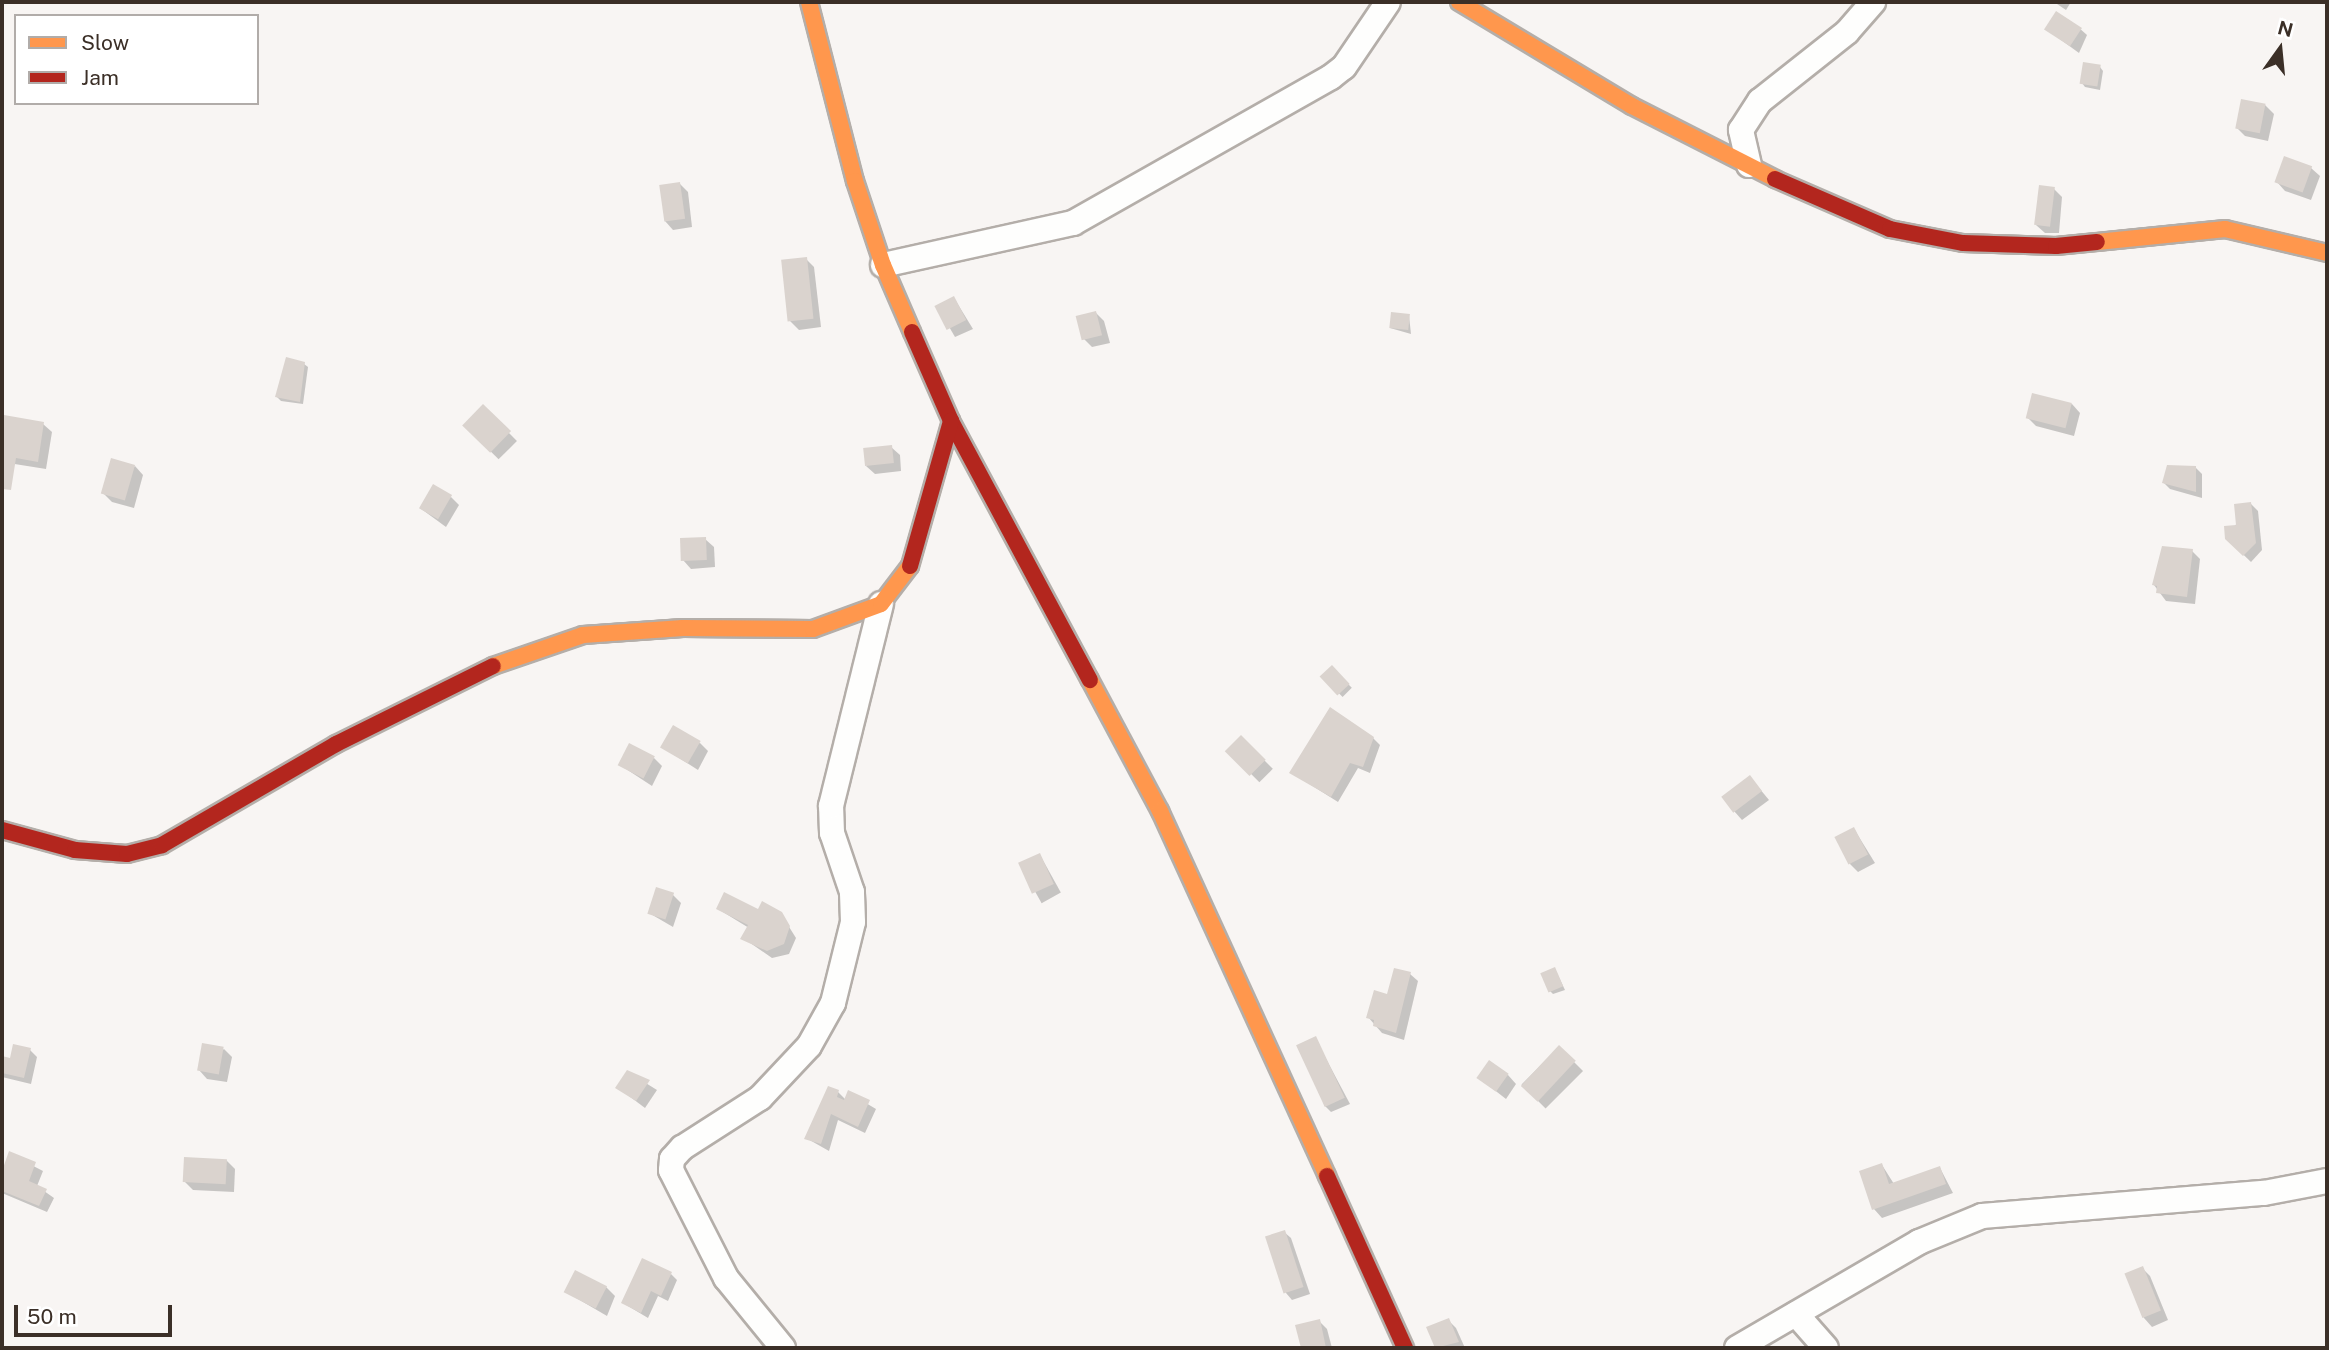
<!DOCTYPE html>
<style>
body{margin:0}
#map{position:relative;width:2329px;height:1350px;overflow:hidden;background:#f8f5f3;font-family:"Public Sans",sans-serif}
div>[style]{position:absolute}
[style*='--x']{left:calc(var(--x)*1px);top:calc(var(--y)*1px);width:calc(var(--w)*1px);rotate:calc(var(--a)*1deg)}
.shadow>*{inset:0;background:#0003;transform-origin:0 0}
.building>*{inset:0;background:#dad3ce;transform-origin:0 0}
.roads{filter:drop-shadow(2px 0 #b4aea9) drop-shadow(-2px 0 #b4aea9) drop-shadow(0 2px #b4aea9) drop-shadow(0 -2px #b4aea9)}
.street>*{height:24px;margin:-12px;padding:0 12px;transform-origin:12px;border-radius:12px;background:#fefefd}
.slow>*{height:16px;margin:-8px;padding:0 8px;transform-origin:8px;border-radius:8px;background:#ff974d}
.jam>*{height:16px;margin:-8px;padding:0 8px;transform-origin:8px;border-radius:8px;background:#b3261e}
span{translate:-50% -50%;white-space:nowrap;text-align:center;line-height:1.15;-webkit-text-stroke:6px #fff;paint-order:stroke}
.frame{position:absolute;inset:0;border:4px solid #3b2f27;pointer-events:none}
.legend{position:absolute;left:14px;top:14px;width:245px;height:91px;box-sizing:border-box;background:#fff;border:2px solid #b1aca9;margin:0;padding:9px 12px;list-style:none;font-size:21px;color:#3b2f27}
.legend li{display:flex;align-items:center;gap:14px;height:35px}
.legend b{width:35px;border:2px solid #b1aca9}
.north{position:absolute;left:2245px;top:14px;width:70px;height:70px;-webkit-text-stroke:5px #fff;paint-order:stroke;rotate:15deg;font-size:19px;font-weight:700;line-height:28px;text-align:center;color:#3b2f27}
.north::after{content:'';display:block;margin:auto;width:24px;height:32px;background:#3b2f27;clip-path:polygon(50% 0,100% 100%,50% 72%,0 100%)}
.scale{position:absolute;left:14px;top:1305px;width:158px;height:32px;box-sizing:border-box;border:4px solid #3b2f27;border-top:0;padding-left:9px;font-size:21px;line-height:24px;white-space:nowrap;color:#3b2f27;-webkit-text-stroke:5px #fff;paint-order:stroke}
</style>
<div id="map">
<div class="shadow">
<div style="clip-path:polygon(2054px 2px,2071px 2px,2066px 10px)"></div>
<div style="clip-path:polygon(2078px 27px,2087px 35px,2079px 53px,2046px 29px)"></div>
<div style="clip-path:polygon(2100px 67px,2103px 71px,2100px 90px,2085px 87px,2082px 83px)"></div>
<div style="clip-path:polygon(2265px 105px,2274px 114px,2268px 141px,2245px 136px,2237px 128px)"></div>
<div style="clip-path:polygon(2311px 168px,2320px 176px,2311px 200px,2285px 191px,2277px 182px)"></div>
<div style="clip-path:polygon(680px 184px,688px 192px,692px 227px,673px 230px,665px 221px)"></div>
<div style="clip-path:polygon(2054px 189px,2062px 197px,2059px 233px,2045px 233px,2036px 225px)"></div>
<div style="clip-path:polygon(806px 259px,814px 267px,821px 327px,799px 330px,790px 321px)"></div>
<div style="clip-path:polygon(954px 298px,973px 329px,955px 337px,937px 306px)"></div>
<div style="clip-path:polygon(1096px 313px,1104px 321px,1110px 343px,1092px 347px,1084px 339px)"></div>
<div style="clip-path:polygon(1409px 316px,1411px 334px,1390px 328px)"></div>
<div style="clip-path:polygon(304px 364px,308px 367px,303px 404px,281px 401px,277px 397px)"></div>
<div style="clip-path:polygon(2072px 404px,2080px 413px,2074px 436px,2036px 426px,2028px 418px)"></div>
<div style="left:483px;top:407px;width:48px;height:26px;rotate:45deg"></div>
<div style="clip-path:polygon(5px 417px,43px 424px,52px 432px,46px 469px,2px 462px)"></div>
<div style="clip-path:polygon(891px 447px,900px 455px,901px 471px,875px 474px,866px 466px)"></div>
<div style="clip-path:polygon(135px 466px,143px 475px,134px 508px,112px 502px,104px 494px)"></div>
<div style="clip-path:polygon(2195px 467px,2202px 474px,2202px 498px,2170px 489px,2164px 483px)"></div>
<div style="clip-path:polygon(451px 497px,459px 505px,446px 527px,420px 508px)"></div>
<div style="clip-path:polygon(2251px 504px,2258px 511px,2262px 550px,2251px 562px,2226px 538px)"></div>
<div style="clip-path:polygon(705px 539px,714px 547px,715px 567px,691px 569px,683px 560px)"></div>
<div style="clip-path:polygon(2192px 551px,2200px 559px,2195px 604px,2166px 601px,2154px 585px)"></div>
<div style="left:1332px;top:668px;width:28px;height:13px;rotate:45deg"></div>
<div style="left:1241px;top:737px;width:45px;height:19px;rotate:45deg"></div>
<div style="clip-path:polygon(1373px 738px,1380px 745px,1370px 773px,1358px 768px,1338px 802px,1292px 773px)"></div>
<div style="clip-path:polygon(700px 743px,708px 751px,698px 770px,662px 747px)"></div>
<div style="clip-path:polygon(654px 758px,662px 766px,652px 786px,620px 765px)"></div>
<div style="clip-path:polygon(1750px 777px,1769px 800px,1742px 820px,1734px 811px)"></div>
<div style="clip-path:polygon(1854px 829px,1875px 863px,1858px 872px,1850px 864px)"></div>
<div style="left:1040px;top:855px;width:43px;height:22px;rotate:61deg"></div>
<div style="clip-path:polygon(673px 895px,681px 903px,673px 927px,649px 913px)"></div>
<div style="clip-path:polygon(718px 909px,781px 914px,796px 938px,789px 954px,772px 958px,743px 938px,749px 928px)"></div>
<div style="clip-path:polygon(1555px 969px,1565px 990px,1553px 994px,1550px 991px)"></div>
<div style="clip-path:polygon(1410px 974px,1418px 981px,1404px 1040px,1382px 1033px,1368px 1017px)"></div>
<div style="clip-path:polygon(1315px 1038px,1350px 1104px,1331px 1112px,1324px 1105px)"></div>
<div style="left:1559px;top:1047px;width:34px;height:53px;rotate:45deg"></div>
<div style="clip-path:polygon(224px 1049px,232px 1057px,227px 1082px,207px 1079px,199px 1070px)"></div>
<div style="clip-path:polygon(30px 1050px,37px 1057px,31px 1084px,2px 1077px,2px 1057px,11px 1060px)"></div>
<div style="clip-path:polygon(628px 1072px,657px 1090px,645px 1108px,617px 1087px)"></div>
<div style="clip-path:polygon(1508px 1075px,1516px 1084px,1506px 1099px,1479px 1078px)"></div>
<div style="clip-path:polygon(838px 1092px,846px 1100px,849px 1093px,876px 1109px,865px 1133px,838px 1120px,829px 1151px,806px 1138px)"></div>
<div style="clip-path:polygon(10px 1154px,43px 1171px,37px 1186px,54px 1198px,47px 1212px,2px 1193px,2px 1176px)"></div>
<div style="clip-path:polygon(226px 1160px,235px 1169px,234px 1192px,193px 1190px,185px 1182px)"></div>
<div style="clip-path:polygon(1882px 1165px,1894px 1184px,1940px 1168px,1953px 1193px,1882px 1218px,1874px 1209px)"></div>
<div style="clip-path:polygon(1284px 1232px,1291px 1238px,1310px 1294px,1292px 1300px,1286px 1293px)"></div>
<div style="clip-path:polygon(2142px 1268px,2150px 1276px,2168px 1320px,2152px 1327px,2144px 1318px,2126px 1274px)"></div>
<div style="clip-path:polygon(671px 1274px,677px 1280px,668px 1301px,658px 1296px,648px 1318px,623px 1303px)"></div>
<div style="clip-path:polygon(606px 1287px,615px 1296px,607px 1316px,566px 1292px)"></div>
<div style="clip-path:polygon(1448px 1320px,1456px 1328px,1465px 1348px,1437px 1348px,1428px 1328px)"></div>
<div style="clip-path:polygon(1319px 1321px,1327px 1329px,1332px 1348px,1302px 1348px,1297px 1326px)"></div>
</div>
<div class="building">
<div style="left:2056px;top:11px;width:31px;height:22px;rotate:33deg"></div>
<div style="left:2083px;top:62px;width:18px;height:22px;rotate:9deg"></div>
<div style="left:2241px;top:99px;width:25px;height:30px;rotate:11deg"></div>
<div style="left:2284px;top:156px;width:30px;height:28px;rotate:20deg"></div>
<div style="left:680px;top:182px;width:37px;height:21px;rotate:82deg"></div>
<div style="left:2039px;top:185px;width:16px;height:40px;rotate:7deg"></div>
<div style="left:807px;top:257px;width:62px;height:26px;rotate:84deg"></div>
<div style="left:954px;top:296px;width:27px;height:22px;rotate:63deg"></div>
<div style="left:1096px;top:311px;width:25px;height:21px;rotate:76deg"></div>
<div style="left:1391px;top:312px;width:19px;height:16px;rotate:6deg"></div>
<div style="clip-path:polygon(286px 357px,305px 362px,300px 402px,275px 397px)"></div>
<div style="left:2032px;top:393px;width:41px;height:26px;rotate:14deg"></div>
<div style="left:483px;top:404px;width:39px;height:30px;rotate:44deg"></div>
<div style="clip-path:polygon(4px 415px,44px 422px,38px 462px,16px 458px,11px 490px,2px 489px)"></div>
<div style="left:892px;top:445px;width:18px;height:29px;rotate:84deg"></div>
<div style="left:111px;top:458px;width:25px;height:37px;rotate:16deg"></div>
<div style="clip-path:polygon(2167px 465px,2196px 466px,2196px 492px,2162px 483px)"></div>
<div style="left:433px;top:484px;width:22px;height:28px;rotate:30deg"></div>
<div style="clip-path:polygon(2251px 502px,2256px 543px,2243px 556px,2225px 539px,2224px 526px,2236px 525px,2234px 504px)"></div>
<div style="left:706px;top:537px;width:23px;height:26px;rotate:88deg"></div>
<div style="clip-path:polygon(2162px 546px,2193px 549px,2187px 597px,2156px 593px,2157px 586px,2152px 585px)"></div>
<div style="left:1332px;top:665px;width:26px;height:17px;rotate:47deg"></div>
<div style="clip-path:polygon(1330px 707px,1374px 737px,1363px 767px,1350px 763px,1331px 797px,1289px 773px)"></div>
<div style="left:673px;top:725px;width:32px;height:26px;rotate:30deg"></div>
<div style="left:1241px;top:735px;width:35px;height:23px;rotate:45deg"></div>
<div style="left:629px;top:743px;width:29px;height:25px;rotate:27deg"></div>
<div style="left:1750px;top:775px;width:20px;height:36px;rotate:53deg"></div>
<div style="left:1854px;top:827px;width:31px;height:22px;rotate:63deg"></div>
<div style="left:1040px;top:853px;width:34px;height:24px;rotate:66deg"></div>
<div style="left:656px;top:887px;width:19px;height:28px;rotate:18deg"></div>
<div style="clip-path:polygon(724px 892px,758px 909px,762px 901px,782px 912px,790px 926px,784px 944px,767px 951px,740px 939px,748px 925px,716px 909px)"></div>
<div style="left:1555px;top:967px;width:21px;height:16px;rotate:67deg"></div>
<div style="clip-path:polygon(1394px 968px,1411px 972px,1396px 1033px,1373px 1026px,1374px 1020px,1366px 1018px,1374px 990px,1387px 994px)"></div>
<div style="left:1316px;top:1036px;width:68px;height:22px;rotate:65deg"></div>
<div style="left:202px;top:1043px;width:22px;height:28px;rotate:10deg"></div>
<div style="clip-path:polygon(13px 1044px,31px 1048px,24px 1078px,2px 1073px,2px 1056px,10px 1058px)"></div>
<div style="left:1559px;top:1045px;width:23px;height:56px;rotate:43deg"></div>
<div style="left:1489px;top:1060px;width:24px;height:22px;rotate:35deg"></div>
<div style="clip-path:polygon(627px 1070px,650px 1080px,636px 1101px,615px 1088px)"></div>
<div style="clip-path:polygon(828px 1086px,839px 1090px,837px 1097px,844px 1100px,848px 1090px,870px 1100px,858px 1127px,831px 1114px,821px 1144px,804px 1139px)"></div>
<div style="clip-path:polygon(9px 1151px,36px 1162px,29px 1181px,47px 1189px,39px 1206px,2px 1191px,2px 1171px)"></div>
<div style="left:184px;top:1157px;width:43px;height:25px;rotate:3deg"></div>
<div style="clip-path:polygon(1882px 1163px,1889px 1184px,1940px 1166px,1946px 1184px,1872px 1210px,1859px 1171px)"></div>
<div style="left:1285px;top:1230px;width:60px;height:21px;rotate:72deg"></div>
<div style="clip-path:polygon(642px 1258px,672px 1272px,661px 1296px,651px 1291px,641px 1313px,621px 1303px)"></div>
<div style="left:2143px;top:1266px;width:48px;height:20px;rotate:68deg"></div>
<div style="left:575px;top:1270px;width:36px;height:25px;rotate:27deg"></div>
<div style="clip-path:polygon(1449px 1318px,1459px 1342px,1435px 1348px,1426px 1327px)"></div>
<div style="clip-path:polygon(1320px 1319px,1326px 1348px,1301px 1348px,1295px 1325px)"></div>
</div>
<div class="roads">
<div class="street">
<div style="--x:1749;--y:165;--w:36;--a:-103"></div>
<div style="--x:1741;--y:130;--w:35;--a:-57"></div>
<div style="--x:1760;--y:101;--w:111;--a:-38.4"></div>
<div style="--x:1847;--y:32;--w:40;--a:-49"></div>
<div style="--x:883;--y:265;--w:195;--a:-12.5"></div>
<div style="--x:1073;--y:223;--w:296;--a:-29.5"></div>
<div style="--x:1331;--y:77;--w:16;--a:-38"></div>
<div style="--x:1344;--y:67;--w:78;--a:-55.9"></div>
<div style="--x:1796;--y:1314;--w:45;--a:48.6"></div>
<div style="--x:783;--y:1348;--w:90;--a:-129.2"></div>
<div style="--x:726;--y:1278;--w:121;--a:-117"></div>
<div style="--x:671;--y:1170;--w:11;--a:-85"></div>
<div style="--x:672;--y:1159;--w:15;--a:-48"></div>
<div style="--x:682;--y:1148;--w:93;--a:-32.7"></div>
<div style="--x:760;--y:1098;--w:71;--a:-46.7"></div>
<div style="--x:809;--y:1046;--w:49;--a:-60.8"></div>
<div style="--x:833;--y:1003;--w:83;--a:-76.1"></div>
<div style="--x:853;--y:922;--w:30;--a:-92"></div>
<div style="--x:852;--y:892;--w:62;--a:-108.7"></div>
<div style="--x:832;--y:833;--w:27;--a:-92"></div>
<div style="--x:831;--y:806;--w:208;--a:-76.1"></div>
<div style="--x:1737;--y:1348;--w:211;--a:-30.2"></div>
<div style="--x:1919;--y:1242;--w:68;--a:-22.4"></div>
<div style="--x:1982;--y:1216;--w:283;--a:-4.7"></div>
<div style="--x:2264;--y:1193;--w:64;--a:-10.8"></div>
</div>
<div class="slow">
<div style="--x:809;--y:2;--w:185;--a:75.6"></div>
<div style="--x:855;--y:181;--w:89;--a:71.6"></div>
<div style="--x:883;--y:265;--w:73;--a:66.6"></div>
<div style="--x:1459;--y:2;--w:202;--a:31"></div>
<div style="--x:1632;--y:106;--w:161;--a:27"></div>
<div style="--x:2097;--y:242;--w:129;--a:-5.8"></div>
<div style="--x:2225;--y:229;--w:105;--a:13.2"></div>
<div style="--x:493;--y:666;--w:95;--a:-19"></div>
<div style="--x:583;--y:635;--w:100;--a:-4"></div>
<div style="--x:683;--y:628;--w:130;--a:0.4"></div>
<div style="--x:813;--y:629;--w:72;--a:-20.2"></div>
<div style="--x:881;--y:604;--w:48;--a:-52.7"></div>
<div style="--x:1090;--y:680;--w:149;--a:61.9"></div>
<div style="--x:1160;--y:811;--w:401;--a:65.4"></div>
</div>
<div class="jam">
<div style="--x:1775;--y:179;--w:125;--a:23.5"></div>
<div style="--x:1890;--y:229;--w:74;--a:10.9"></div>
<div style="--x:1963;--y:243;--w:93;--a:1.8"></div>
<div style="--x:2056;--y:246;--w:41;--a:-5.6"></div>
<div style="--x:912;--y:332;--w:97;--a:66.3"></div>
<div style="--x:951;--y:421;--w:294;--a:61.8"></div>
<div style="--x:910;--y:566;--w:151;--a:-74.2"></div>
<div style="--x:2;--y:830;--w:76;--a:15.3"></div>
<div style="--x:75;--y:850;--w:52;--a:4.4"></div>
<div style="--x:127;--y:854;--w:36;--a:-14"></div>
<div style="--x:162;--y:845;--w:201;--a:-30.1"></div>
<div style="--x:336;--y:744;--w:175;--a:-26.4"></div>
<div style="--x:1327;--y:1176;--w:189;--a:65.6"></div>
</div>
</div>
<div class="frame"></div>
<ul class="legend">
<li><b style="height:9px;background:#ff974d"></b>Slow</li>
<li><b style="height:9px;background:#b3261e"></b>Jam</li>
</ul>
<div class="north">N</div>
<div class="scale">50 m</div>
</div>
